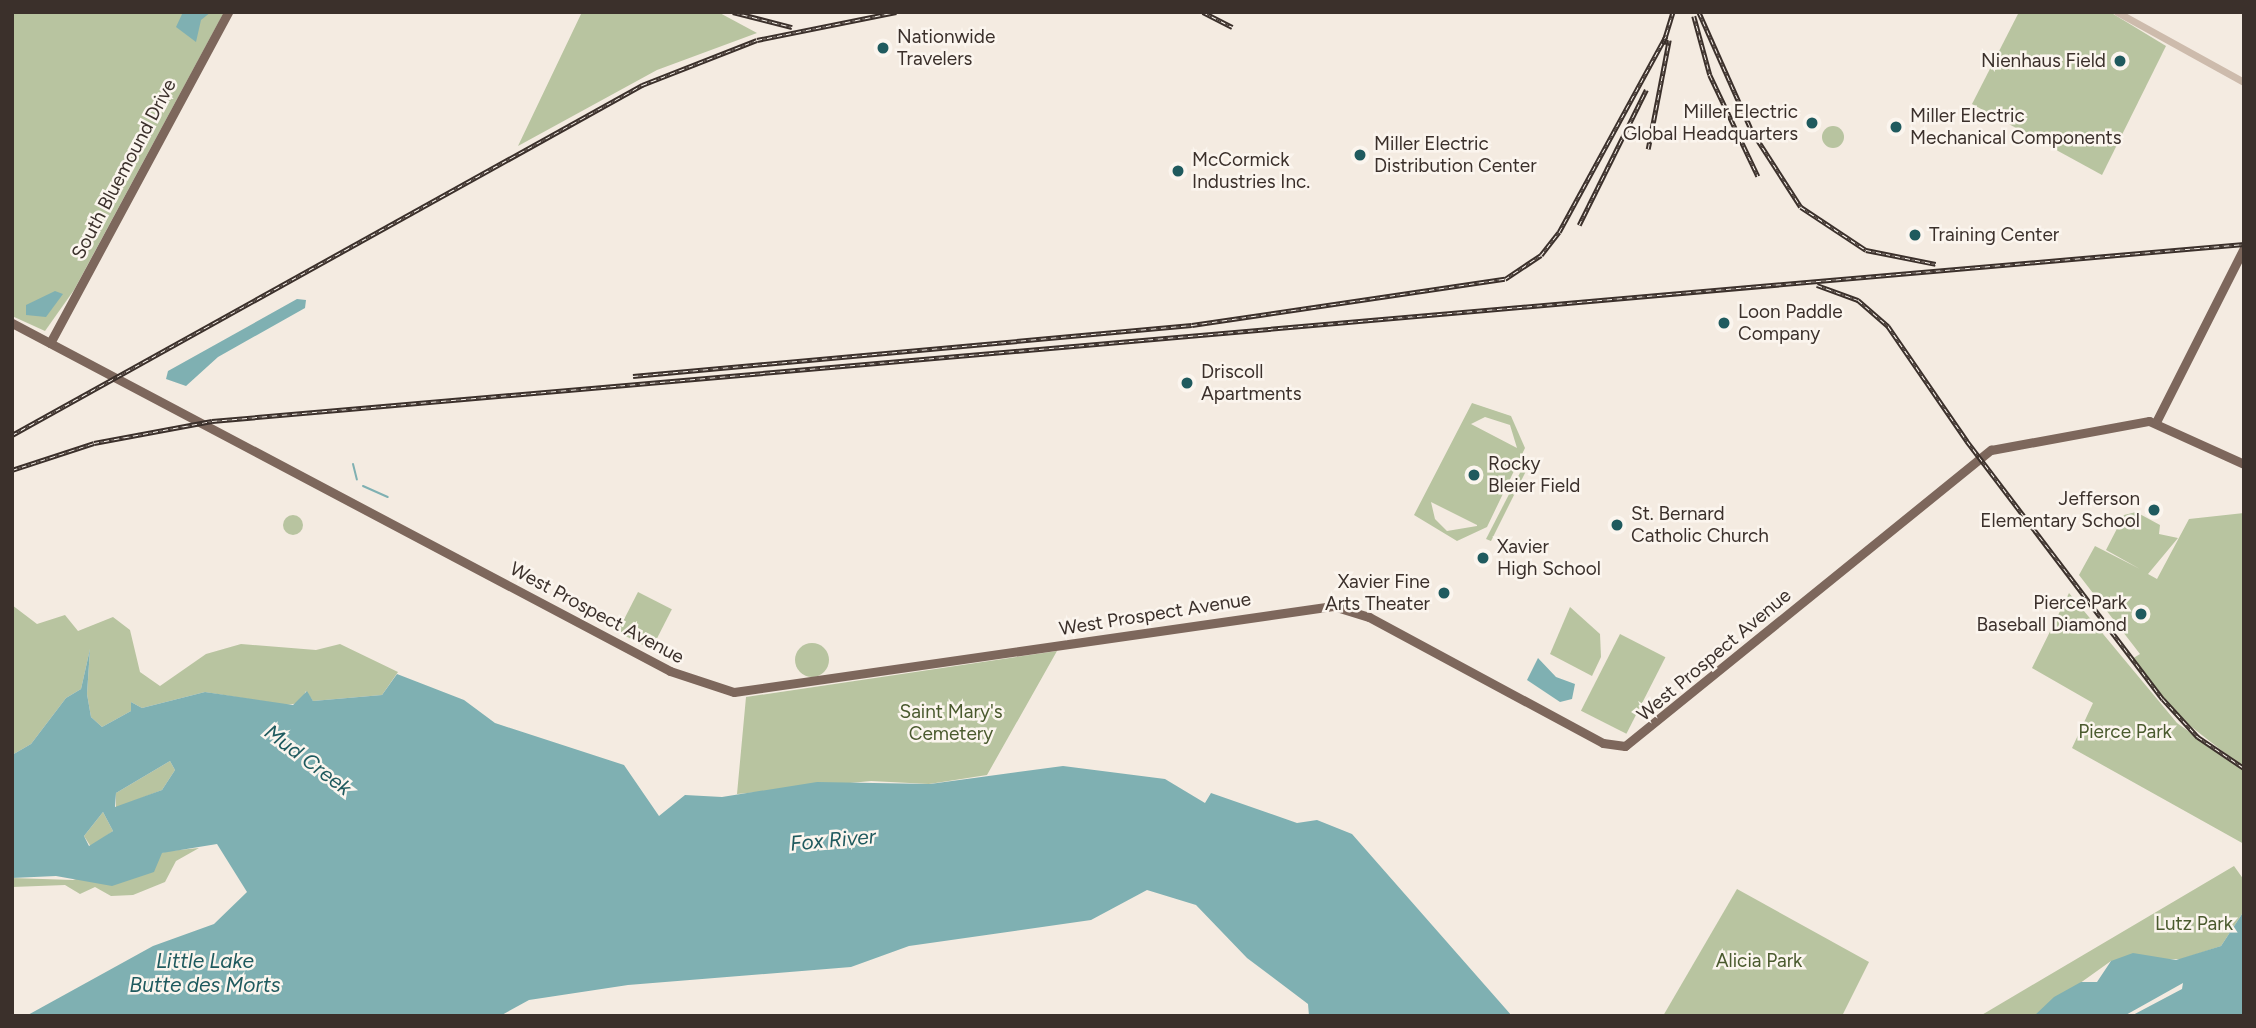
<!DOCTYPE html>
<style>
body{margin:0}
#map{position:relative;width:2256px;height:1028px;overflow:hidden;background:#f4ebe1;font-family:Figtree,sans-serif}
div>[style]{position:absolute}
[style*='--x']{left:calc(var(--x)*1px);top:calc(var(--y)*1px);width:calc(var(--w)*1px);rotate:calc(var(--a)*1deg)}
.green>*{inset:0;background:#b8c4a0;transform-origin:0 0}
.round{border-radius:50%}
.water>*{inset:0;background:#7fb0b2}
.stream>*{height:2px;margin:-1px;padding:0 1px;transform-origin:1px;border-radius:1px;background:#7fb0b2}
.minor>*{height:7px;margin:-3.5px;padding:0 3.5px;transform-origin:3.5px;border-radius:3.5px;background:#cdbbac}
.major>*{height:9px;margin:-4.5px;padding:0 4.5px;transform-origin:4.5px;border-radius:4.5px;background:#7d675c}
.rail>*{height:4.5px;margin-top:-2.25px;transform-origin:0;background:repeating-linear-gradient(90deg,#fbf5ee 0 5px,#3b302b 0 10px);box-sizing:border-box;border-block:2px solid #3b302b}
.dots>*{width:19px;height:19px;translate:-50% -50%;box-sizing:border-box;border:4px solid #fbf5ee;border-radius:50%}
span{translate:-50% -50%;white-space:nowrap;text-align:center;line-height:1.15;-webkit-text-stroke:5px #fbf5ee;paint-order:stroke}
.poi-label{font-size:19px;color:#3b302b}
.left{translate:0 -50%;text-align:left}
.right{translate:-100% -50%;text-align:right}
.street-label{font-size:19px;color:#3b302b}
.park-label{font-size:19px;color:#4a5a2e}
.water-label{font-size:21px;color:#1f5a5e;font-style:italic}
.frame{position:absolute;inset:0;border:14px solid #3b302b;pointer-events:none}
</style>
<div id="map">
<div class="green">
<div style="clip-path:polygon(12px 12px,224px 12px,74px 290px,45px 331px,12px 316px)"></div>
<div style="clip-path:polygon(582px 12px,718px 12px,757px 33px,657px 70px,518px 146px)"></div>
<div style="clip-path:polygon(2019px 12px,2110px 12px,2166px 46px,2102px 175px,1972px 104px)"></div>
<div class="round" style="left:1822px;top:126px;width:22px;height:22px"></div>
<div style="clip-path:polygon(evenodd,1472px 403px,1511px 416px,1525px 448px,1487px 527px,1457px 541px,1414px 515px,1472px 403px,1485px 417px,1510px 425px,1517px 448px,1471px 424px,1485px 417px,1472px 403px,1431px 502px,1477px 525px,1477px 526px,1447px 531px,1435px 519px,1431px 502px)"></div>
<div style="clip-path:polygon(1522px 469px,1526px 471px,1491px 541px,1486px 539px)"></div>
<div style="clip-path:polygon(2136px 512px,2160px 525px,2159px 534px,2178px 538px,2148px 574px,2157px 579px,2189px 519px,2244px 513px,2244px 768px,2175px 714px,2132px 659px,2140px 654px,2079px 575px,2095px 546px,2140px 569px,2106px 550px,2124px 515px)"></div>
<div class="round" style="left:283px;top:515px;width:20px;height:20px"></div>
<div style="left:638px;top:592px;width:38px;height:45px;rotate:27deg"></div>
<div style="clip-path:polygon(2069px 593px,2177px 723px,2244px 771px,2244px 844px,2072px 748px,2093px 703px,2032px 668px)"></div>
<div style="clip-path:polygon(12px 605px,37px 624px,65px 615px,78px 631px,113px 617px,130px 630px,140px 672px,160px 686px,206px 654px,241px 644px,316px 650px,340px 644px,398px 672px,382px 695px,313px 701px,306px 691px,300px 703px,286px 705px,205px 692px,142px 708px,131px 702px,131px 711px,102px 727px,91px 717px,87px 694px,90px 649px,81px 689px,66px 698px,31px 744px,12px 755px)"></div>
<div style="clip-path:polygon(1570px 607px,1600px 634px,1601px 657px,1592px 676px,1550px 654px)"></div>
<div style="left:1620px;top:634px;width:51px;height:86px;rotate:27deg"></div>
<div class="round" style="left:795px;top:643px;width:34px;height:34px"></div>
<div style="clip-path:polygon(1057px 651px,987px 775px,929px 784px,871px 781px,737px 794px,746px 697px)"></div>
<div style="clip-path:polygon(170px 761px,175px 770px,162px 790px,116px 808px,116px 793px)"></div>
<div style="clip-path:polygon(103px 812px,113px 831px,91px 847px,84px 836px)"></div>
<div style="clip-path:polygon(199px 848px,176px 861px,165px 882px,133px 895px,111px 896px,95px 887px,80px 894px,65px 885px,12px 887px,12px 878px,73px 880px,168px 851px)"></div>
<div style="clip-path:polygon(2234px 866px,2244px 880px,2244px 911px,2221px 946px,2182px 959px,2111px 961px,2034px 1016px,1980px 1016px)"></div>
<div style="clip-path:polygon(1737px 889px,1869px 962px,1842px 1016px,1663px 1016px)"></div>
</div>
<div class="water">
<div style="clip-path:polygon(183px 12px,211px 12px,201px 20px,196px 42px,176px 27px)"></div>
<div style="clip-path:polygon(55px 291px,63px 294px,46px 317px,26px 315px,26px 305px)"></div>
<div style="clip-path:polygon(297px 299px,306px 300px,305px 308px,218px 357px,186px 386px,166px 379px,168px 371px)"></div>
<div style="clip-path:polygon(evenodd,90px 649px,87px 694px,91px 717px,102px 727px,131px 711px,131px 702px,142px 708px,205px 692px,293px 705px,307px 691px,313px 701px,382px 695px,397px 674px,464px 700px,495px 723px,624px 765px,659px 816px,685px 795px,722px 797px,817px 782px,930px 784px,1063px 766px,1165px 779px,1205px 803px,1211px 793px,1297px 823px,1317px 820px,1352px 834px,1512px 1016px,1309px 1016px,1308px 1004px,1247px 958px,1196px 905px,1147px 890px,1091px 920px,909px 946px,851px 967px,628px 985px,529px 1000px,500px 1016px,26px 1016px,153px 946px,214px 924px,247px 892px,217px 844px,162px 853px,154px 872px,112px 886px,56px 876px,12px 878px,12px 755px,31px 744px,66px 698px,81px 689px,90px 649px,170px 761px,175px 770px,162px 790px,115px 807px,116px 793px,170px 761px,90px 649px,103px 812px,113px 831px,89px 846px,84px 836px,103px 812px)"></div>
<div style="clip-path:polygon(1538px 658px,1556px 677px,1575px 684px,1572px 699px,1560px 702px,1527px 680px)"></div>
<div style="clip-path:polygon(2244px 911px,2244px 1016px,2131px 1016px,2182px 989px,2183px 983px,2124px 1016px,2034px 1016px,2054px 997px,2081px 982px,2097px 982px,2111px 961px,2133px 953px,2176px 960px,2221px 946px)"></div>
</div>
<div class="stream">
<div style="--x:353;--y:464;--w:16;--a:76"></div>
<div style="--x:363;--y:486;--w:27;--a:24"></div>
</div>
<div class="minor">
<div style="--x:2117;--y:12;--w:145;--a:28.9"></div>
</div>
<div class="major">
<div style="--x:12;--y:323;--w:744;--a:27.87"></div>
<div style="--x:670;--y:671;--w:67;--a:18.2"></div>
<div style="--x:734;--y:692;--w:605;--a:-8.17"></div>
<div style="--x:1333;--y:606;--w:38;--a:17"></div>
<div style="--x:1369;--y:617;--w:266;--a:28.3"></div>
<div style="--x:1603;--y:743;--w:22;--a:8"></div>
<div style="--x:1625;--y:746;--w:471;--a:-39"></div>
<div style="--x:1991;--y:450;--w:161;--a:-10.4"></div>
<div style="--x:2149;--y:421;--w:104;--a:24.4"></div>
<div style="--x:50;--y:343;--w:376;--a:-61.7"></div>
<div style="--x:2156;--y:422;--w:195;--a:-63.2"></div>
</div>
<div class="rail">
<div style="--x:733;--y:12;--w:61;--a:14.3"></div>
<div style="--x:1203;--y:12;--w:33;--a:27"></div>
<div style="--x:1699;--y:12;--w:130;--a:66"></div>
<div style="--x:1752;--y:131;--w:90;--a:57.2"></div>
<div style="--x:1801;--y:207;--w:78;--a:33.5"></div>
<div style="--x:1866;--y:250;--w:71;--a:11.3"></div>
<div style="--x:1694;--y:16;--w:61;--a:74.8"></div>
<div style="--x:1710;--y:75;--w:112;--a:64.6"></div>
<div style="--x:1663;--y:44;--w:34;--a:-73"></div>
<div style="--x:1648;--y:149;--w:111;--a:-79.1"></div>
<div style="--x:1579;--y:225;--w:151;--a:-63.6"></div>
<div style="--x:1817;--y:285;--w:44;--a:20.1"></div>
<div style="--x:1858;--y:300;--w:40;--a:41"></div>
<div style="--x:1888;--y:326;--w:140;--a:55.5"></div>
<div style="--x:1967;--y:441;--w:324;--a:52.8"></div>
<div style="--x:2163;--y:699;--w:52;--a:47.4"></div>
<div style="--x:2198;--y:737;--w:55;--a:34"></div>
<div style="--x:633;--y:376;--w:561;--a:-5.21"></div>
<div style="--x:1192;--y:325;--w:316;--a:-8.4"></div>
<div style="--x:1505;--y:279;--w:43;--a:-33.7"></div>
<div style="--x:1541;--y:255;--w:29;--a:-52"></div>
<div style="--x:1559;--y:232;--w:223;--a:-61.4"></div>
<div style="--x:12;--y:435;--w:721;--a:-29.05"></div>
<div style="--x:642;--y:85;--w:123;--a:-21.4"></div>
<div style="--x:757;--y:40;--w:142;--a:-11.4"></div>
<div style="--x:12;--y:470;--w:86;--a:-18.2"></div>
<div style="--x:94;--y:443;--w:120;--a:-10.6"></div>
<div style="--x:212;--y:421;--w:2040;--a:-4.98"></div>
</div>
<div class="dots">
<div style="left:883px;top:48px;background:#1f5a5e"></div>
<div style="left:2120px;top:61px;background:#1f5a5e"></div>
<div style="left:1812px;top:123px;background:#1f5a5e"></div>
<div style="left:1896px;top:127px;background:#1f5a5e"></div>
<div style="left:1360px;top:155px;background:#1f5a5e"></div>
<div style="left:1178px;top:171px;background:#1f5a5e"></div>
<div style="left:1915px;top:235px;background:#1f5a5e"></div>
<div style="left:1724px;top:323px;background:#1f5a5e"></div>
<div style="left:1187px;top:383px;background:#1f5a5e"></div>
<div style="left:1474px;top:475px;background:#1f5a5e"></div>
<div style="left:2154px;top:510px;background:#1f5a5e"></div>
<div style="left:1617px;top:525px;background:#1f5a5e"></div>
<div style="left:1483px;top:558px;background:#1f5a5e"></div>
<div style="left:1444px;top:593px;background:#1f5a5e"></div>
<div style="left:2141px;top:614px;background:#1f5a5e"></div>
</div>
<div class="poi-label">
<span class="left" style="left:897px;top:48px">Nationwide<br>Travelers</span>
<span class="right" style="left:2106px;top:61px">Nienhaus Field</span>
<span class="right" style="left:1798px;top:123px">Miller Electric<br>Global Headquarters</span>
<span class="left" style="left:1910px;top:127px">Miller Electric<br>Mechanical Components</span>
<span class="left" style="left:1374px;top:155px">Miller Electric<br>Distribution Center</span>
<span class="left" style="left:1192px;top:171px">McCormick<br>Industries Inc.</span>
<span class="left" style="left:1929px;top:235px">Training Center</span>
<span class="left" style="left:1738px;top:323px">Loon Paddle<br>Company</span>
<span class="left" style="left:1201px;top:383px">Driscoll<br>Apartments</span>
<span class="left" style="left:1488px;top:475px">Rocky<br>Bleier Field</span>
<span class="right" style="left:2140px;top:510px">Jefferson<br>Elementary School</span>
<span class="left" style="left:1631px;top:525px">St. Bernard<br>Catholic Church</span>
<span class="left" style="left:1497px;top:558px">Xavier<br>High School</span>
<span class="right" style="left:1430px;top:593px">Xavier Fine<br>Arts Theater</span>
<span class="right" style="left:2127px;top:614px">Pierce Park<br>Baseball Diamond</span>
</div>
<div class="street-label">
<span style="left:124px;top:169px;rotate:-62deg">South Bluemound Drive</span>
<span style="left:597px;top:613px;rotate:28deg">West Prospect Avenue</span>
<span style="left:1155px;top:614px;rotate:-9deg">West Prospect Avenue</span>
<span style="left:1714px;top:655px;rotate:-40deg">West Prospect Avenue</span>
</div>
<div class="park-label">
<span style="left:951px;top:723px">Saint Mary's<br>Cemetery</span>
<span style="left:2125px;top:732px">Pierce Park</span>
<span style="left:2194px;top:924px">Lutz Park</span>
<span style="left:1759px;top:961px">Alicia Park</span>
</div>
<div class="water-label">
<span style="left:308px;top:760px;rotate:37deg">Mud Creek</span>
<span style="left:833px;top:840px;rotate:-5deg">Fox River</span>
<span style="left:205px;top:973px">Little Lake<br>Butte des Morts</span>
</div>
<div class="frame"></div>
</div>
